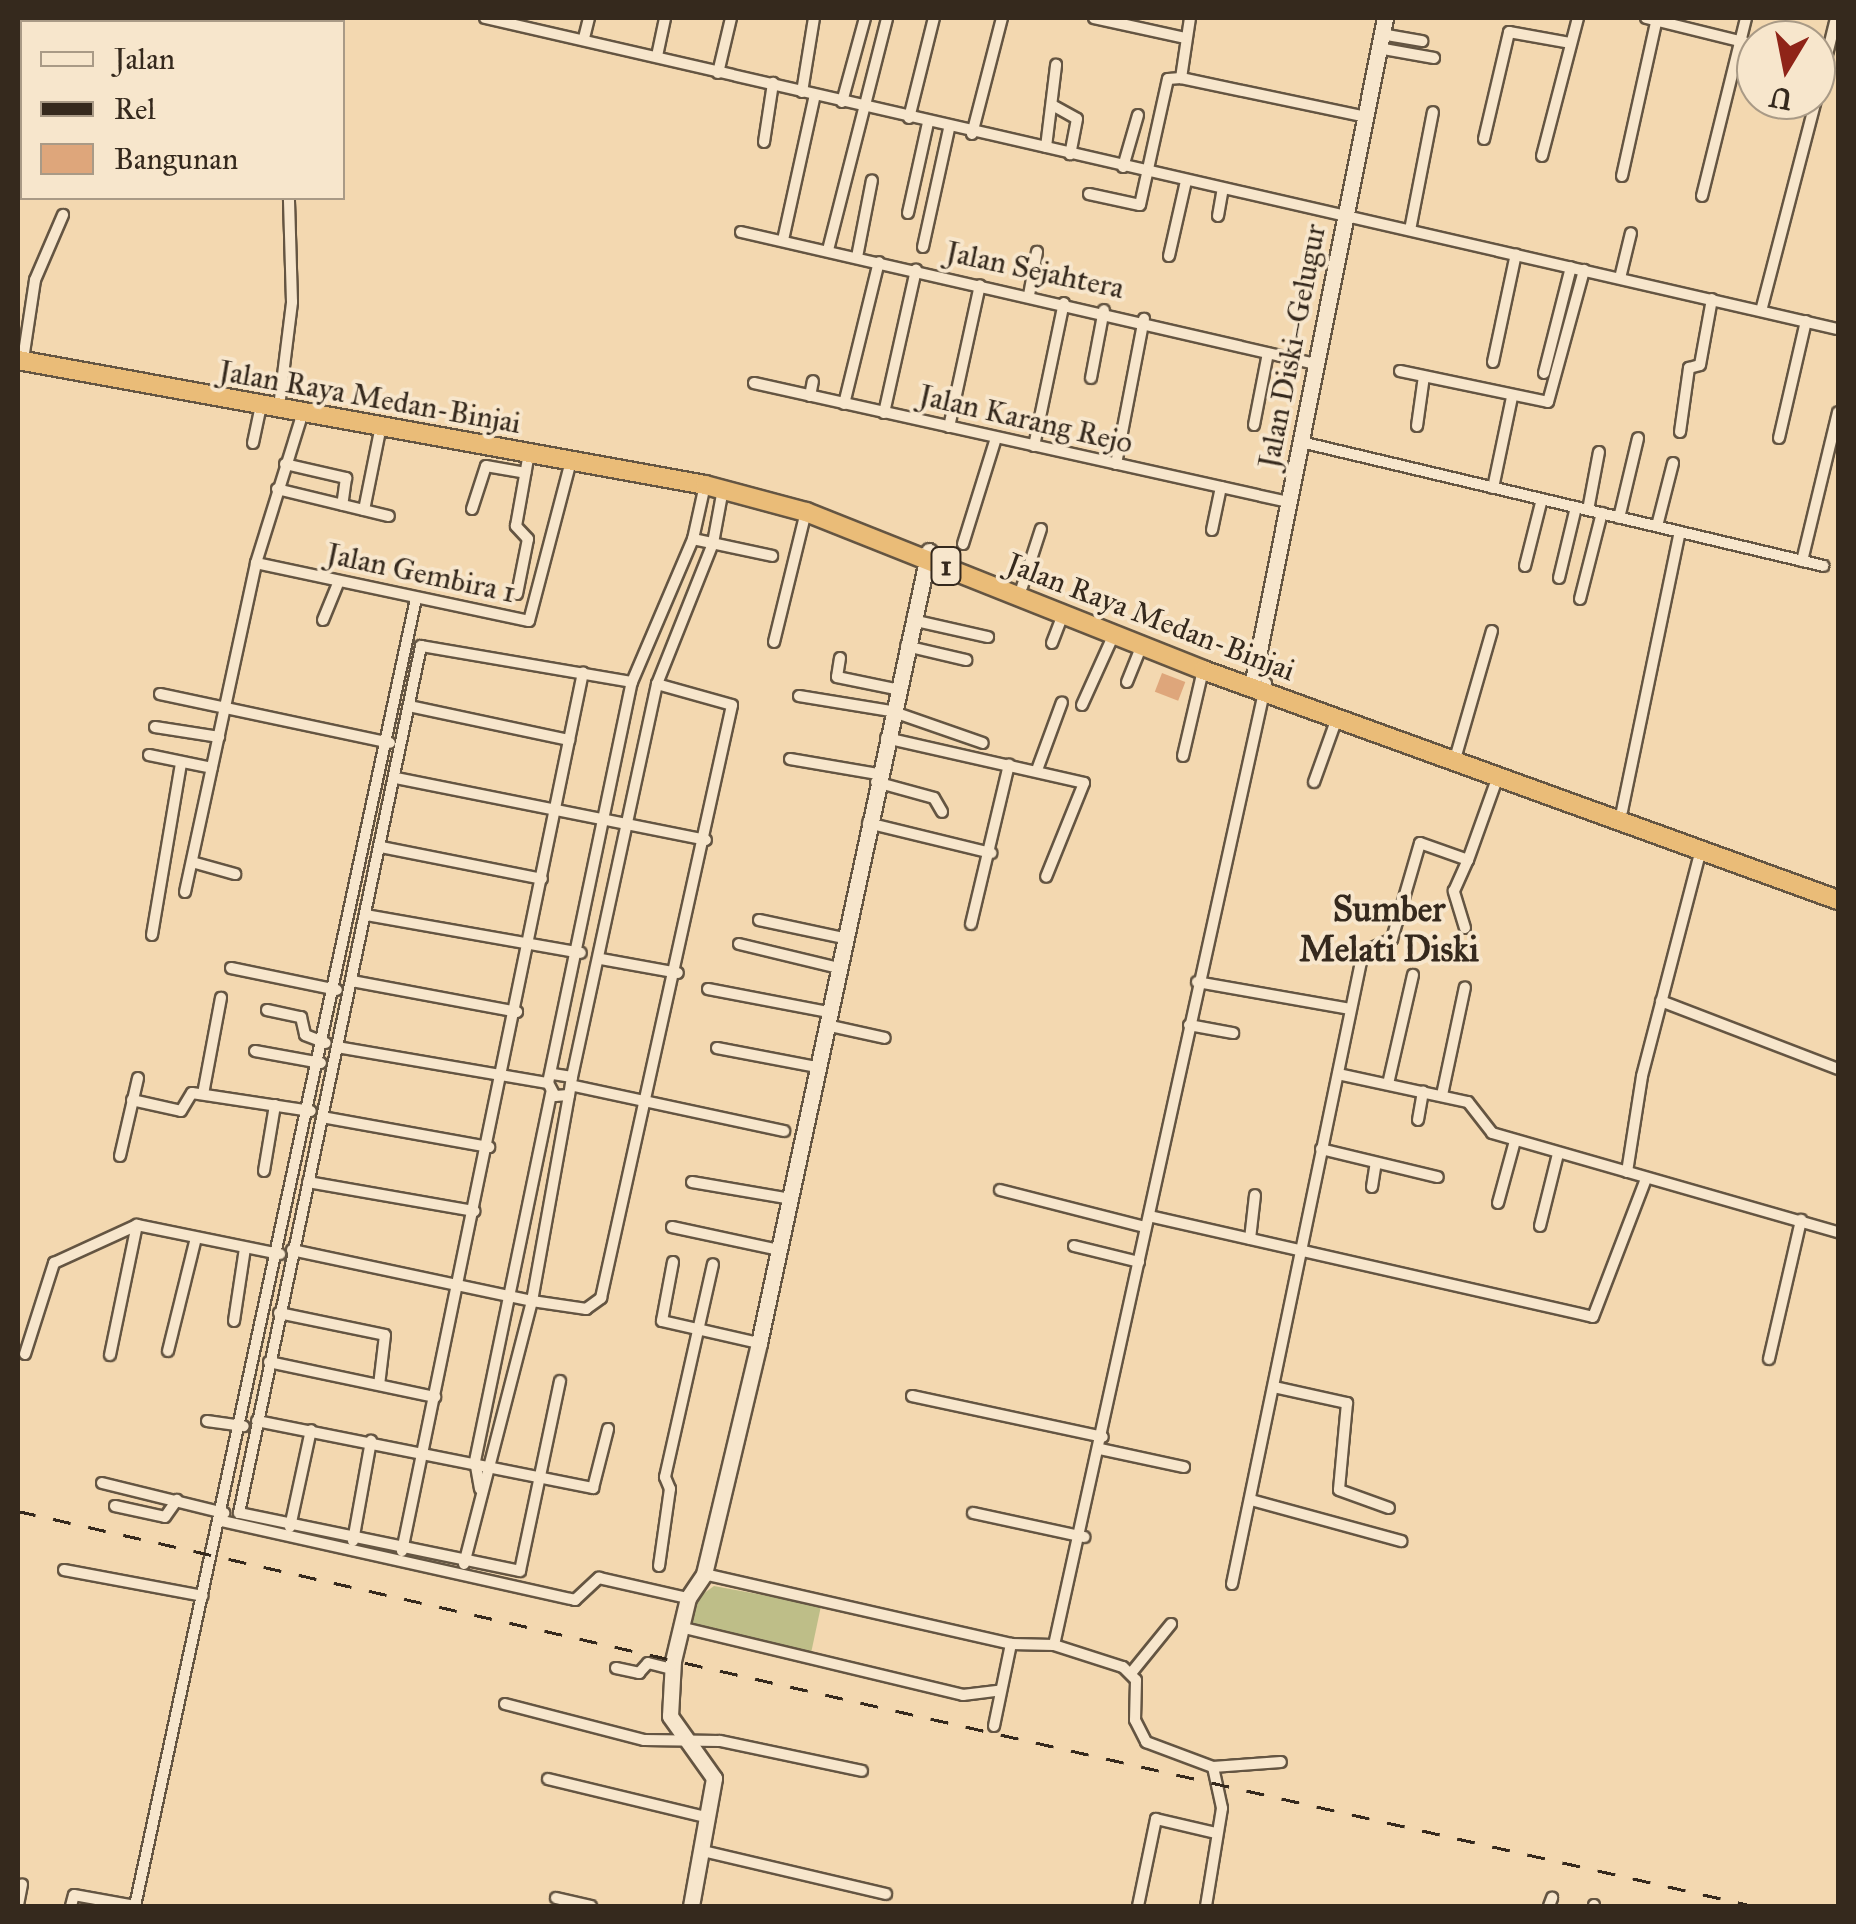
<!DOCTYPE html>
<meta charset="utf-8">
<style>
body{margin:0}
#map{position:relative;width:1856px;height:1924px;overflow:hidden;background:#f3d8b0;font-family:"IM FELL Great Primer",serif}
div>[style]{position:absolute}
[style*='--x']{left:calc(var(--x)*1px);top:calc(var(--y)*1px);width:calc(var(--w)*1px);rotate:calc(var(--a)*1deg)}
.green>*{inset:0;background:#bebe88}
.building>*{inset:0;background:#dea67b;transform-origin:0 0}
.roads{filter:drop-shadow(2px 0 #645542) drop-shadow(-2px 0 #645542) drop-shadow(0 2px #645542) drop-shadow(0 -2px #645542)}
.minor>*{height:10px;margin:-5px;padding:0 5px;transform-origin:5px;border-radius:5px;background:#f7e6cc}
.secondary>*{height:15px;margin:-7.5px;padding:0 7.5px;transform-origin:7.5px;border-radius:7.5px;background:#f7e6cc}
.trunk>*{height:18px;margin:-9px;padding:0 9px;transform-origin:9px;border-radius:9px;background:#eabc78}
.rail>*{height:2.5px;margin-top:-1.25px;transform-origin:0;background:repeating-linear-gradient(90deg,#35291d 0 18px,transparent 0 36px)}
span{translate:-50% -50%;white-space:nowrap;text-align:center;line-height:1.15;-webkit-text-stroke:8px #f7e6cc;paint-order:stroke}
.shield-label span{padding:2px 8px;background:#f7e6cc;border:2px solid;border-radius:8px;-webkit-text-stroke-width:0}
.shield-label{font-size:28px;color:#35291d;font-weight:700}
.street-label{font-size:30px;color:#35291d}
.quarter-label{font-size:35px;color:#35291d;font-weight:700}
.frame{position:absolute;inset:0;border:20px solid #35291d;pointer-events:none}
.legend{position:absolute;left:20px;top:20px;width:325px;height:180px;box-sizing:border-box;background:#f7e6cc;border:2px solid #a99a86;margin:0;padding:12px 18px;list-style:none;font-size:30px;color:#35291d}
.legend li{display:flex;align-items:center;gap:20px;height:50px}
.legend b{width:50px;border:2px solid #a99a86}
.north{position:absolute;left:1736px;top:20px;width:100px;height:100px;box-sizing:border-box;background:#f7e6cc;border:2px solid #a99a86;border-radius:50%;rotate:190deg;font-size:28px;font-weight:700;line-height:40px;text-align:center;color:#35291d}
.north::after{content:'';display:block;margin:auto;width:35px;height:45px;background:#8f2418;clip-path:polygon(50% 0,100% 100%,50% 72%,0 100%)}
</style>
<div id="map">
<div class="green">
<div style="clip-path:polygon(714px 1586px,821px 1606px,810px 1658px,690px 1626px,696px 1599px)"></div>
</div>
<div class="building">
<div style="left:1162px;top:673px;width:25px;height:20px;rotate:21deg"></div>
</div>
<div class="roads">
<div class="minor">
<div style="--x:485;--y:18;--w:1388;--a:12.95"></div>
<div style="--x:1094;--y:18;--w:94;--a:12.3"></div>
<div style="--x:1190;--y:18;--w:61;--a:98.5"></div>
<div style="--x:1181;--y:78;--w:189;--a:11.9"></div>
<div style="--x:1646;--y:18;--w:113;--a:13.8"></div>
<div style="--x:320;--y:22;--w:4;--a:-76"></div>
<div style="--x:1381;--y:34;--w:42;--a:9.7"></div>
<div style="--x:584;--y:38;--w:21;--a:-76"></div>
<div style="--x:1378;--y:48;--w:57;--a:10.1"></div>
<div style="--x:657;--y:56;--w:39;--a:-78"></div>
<div style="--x:718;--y:73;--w:57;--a:-76.7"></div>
<div style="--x:802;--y:92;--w:75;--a:-80.8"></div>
<div style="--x:1816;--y:99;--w:83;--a:-76.1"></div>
<div style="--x:842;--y:102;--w:87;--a:-74.7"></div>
<div style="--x:1054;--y:106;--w:26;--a:29"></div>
<div style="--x:1077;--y:119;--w:36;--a:101"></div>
<div style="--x:909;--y:118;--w:103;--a:-76"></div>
<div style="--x:972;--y:134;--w:120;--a:-75.5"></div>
<div style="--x:1484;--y:139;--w:110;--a:-76.8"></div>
<div style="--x:1509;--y:32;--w:63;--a:10.1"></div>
<div style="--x:764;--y:142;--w:60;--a:-81.3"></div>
<div style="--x:1046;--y:147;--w:83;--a:-83"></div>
<div style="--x:1542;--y:156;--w:143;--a:-75.4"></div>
<div style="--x:1123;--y:167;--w:54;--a:-73.9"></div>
<div style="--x:1622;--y:176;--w:162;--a:-77.5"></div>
<div style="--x:1089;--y:194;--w:52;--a:12.2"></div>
<div style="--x:1140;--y:205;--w:129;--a:-77.5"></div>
<div style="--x:1168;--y:79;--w:13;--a:-4"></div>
<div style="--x:1702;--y:196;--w:183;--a:-76.1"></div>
<div style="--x:908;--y:213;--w:92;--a:-77.5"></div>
<div style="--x:1218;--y:216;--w:27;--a:-80"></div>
<div style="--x:1410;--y:230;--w:120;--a:-79"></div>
<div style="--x:741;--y:232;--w:590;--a:12.93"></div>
<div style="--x:783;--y:240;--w:148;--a:-77.6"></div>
<div style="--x:923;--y:247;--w:121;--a:-77.6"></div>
<div style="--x:828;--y:250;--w:239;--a:-75.7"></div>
<div style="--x:1169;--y:256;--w:77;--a:-77.2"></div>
<div style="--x:857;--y:257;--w:78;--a:-79"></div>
<div style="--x:1620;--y:278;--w:46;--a:-76.3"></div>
<div style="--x:1029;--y:295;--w:44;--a:-79.5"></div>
<div style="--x:1761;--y:311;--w:218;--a:-75.4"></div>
<div style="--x:24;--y:353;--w:74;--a:-81.4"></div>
<div style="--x:35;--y:280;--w:71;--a:-66.7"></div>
<div style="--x:1493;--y:362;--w:110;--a:-78"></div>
<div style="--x:1400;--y:371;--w:151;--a:11.8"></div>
<div style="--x:1548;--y:402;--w:137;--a:-74.7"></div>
<div style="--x:1544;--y:373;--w:109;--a:-75.7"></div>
<div style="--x:1091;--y:378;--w:69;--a:-79.2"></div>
<div style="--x:754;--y:383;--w:547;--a:12.56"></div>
<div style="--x:810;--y:396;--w:15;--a:-79"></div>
<div style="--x:280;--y:399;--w:98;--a:-82.9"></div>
<div style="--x:292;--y:302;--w:104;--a:-91.7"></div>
<div style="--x:844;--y:404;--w:146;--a:-76.2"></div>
<div style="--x:884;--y:413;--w:147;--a:-77.4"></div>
<div style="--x:1254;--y:425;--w:73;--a:-79"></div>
<div style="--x:1417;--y:426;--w:50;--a:-82"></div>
<div style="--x:949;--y:427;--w:145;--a:-77.7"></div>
<div style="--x:1680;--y:432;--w:65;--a:-82"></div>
<div style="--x:1689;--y:368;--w:11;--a:-15"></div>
<div style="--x:1700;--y:365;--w:67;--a:-79.7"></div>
<div style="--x:1779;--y:438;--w:120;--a:-77"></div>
<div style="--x:1301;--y:442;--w:537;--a:13.34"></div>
<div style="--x:253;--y:443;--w:39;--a:-78"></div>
<div style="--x:1034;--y:446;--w:146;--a:-78.2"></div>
<div style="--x:285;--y:464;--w:63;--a:12.9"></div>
<div style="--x:346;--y:478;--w:27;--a:98"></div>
<div style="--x:1116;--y:464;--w:148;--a:-79.1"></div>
<div style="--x:1493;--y:488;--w:93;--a:-78.2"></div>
<div style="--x:277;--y:489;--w:115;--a:13.6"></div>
<div style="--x:472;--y:509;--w:45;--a:-72"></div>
<div style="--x:486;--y:466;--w:40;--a:10"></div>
<div style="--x:364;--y:510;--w:86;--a:-78.6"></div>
<div style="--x:1588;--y:510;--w:59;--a:-79.3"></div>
<div style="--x:1619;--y:518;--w:82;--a:-76.6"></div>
<div style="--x:1657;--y:526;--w:65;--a:-75.7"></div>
<div style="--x:1212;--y:530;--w:44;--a:-78.2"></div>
<div style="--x:693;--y:539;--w:81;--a:12.1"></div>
<div style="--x:963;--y:544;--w:111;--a:-72.7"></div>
<div style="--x:1802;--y:561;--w:153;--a:-76.4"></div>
<div style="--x:256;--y:563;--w:279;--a:12"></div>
<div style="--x:529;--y:621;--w:165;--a:-75.3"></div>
<div style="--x:1525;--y:566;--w:69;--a:-75.8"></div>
<div style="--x:1559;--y:578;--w:73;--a:-76.5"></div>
<div style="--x:1022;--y:587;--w:61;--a:-71.9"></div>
<div style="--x:517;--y:594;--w:56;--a:-78.7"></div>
<div style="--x:528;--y:539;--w:18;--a:-133"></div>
<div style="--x:516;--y:526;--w:74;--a:-79.9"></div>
<div style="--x:1580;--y:599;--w:89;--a:-75.7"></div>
<div style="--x:323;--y:620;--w:42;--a:-67.7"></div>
<div style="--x:912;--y:620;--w:78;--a:12.6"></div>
<div style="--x:774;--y:642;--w:134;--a:-76.2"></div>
<div style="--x:1052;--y:643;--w:31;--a:-69"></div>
<div style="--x:906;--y:646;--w:62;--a:13.1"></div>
<div style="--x:840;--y:658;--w:19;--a:99"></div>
<div style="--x:837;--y:677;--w:59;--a:11.7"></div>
<div style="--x:1127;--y:682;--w:40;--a:-68"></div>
<div style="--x:160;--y:694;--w:235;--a:12"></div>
<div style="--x:799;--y:696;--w:93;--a:9.3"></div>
<div style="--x:891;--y:711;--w:97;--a:19.2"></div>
<div style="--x:1082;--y:705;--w:78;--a:-65.7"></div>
<div style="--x:409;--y:706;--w:164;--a:12"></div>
<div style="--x:155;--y:727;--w:65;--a:8.9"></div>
<div style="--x:886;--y:738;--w:203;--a:12.8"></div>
<div style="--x:1084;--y:783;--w:101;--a:112"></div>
<div style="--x:1457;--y:752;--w:126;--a:-73.9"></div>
<div style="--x:149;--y:755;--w:64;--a:11.7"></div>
<div style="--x:1183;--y:756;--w:88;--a:-76.9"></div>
<div style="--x:790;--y:759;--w:89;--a:9.7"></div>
<div style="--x:1037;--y:770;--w:72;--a:-69.8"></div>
<div style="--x:396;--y:778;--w:316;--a:11.3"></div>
<div style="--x:876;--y:782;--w:60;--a:15.4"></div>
<div style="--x:934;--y:798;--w:16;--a:60"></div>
<div style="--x:1314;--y:782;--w:68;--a:-70.2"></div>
<div style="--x:1622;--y:811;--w:285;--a:-78.3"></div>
<div style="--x:868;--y:823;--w:127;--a:13.7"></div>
<div style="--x:381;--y:847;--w:164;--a:11.2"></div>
<div style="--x:192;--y:862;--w:45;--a:15.6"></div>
<div style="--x:185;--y:892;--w:337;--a:-77.8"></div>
<div style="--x:256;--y:563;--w:158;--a:-72.7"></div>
<div style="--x:366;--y:915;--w:218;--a:10"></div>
<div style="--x:759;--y:920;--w:87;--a:12"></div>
<div style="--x:971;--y:924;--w:164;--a:-76.6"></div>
<div style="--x:1465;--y:928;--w:39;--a:-107"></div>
<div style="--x:1454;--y:891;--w:34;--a:-66"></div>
<div style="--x:152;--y:935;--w:173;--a:-80.4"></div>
<div style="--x:739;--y:944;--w:102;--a:13.6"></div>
<div style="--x:601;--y:959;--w:78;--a:10.3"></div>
<div style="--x:231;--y:968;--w:108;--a:11.7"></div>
<div style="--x:352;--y:981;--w:168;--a:10.6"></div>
<div style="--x:1197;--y:982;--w:155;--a:10"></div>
<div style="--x:708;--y:989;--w:123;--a:10.8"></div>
<div style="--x:1661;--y:1001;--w:190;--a:21"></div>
<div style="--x:267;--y:1010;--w:35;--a:12"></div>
<div style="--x:301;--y:1017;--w:18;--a:77"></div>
<div style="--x:305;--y:1035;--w:22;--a:21"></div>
<div style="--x:826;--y:1025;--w:60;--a:12.4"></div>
<div style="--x:1189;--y:1025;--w:45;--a:10.3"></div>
<div style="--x:337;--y:1047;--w:214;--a:9.7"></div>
<div style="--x:717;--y:1048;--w:102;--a:10.8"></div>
<div style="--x:255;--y:1051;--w:67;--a:10.3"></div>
<div style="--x:553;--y:1074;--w:19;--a:9"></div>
<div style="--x:572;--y:1077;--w:18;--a:99"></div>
<div style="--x:569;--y:1095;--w:14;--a:176"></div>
<div style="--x:555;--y:1096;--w:15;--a:-118"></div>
<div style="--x:548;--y:1083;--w:410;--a:-78.2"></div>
<div style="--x:632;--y:682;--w:155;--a:-66.9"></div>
<div style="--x:693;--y:539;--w:55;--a:-77.5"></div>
<div style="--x:1338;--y:1074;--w:133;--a:12.2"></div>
<div style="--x:1468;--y:1102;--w:39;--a:52"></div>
<div style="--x:1492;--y:1133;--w:360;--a:16"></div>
<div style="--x:572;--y:1077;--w:402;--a:-77.8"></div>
<div style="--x:657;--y:684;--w:152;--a:-68.3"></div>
<div style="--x:713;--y:543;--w:55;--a:-79.5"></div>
<div style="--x:1388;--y:1084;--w:112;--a:-77.1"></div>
<div style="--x:574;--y:1086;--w:215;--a:12.1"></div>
<div style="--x:203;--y:1094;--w:98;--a:-79.4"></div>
<div style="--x:1442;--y:1095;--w:110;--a:-78"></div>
<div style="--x:132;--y:1100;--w:50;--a:12.7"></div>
<div style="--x:181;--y:1111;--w:21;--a:-59"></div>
<div style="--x:192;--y:1093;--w:120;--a:8.6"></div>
<div style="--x:322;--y:1117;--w:170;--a:10.2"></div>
<div style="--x:1418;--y:1120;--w:29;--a:-80"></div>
<div style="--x:1321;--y:1149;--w:120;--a:13.5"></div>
<div style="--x:120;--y:1156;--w:80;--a:-77"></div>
<div style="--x:264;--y:1171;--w:67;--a:-80.5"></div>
<div style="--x:1627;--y:1172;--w:97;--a:-81.1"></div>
<div style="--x:1642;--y:1076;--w:234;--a:-75.4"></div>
<div style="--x:308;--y:1182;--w:169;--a:9.9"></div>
<div style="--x:692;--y:1182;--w:100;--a:9.7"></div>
<div style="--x:1372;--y:1187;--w:24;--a:-81"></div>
<div style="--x:1000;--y:1190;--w:150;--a:14.3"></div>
<div style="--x:1498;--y:1203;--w:64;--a:-74.7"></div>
<div style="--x:1149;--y:1216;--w:455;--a:12.8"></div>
<div style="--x:1593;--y:1317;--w:148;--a:-69"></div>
<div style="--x:1540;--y:1226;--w:74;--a:-76"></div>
<div style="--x:672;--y:1227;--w:109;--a:12.1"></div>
<div style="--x:1250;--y:1239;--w:44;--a:-83.5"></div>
<div style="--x:1074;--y:1246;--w:67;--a:13.8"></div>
<div style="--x:292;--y:1250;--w:245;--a:12"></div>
<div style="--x:532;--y:1301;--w:55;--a:8.4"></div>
<div style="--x:586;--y:1309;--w:19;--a:-36"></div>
<div style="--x:601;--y:1298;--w:607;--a:-77.54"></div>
<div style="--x:732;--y:705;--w:78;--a:-164.4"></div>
<div style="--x:673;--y:1262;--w:60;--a:100.6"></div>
<div style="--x:662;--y:1321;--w:99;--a:12.8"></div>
<div style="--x:279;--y:1313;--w:108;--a:11.7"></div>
<div style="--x:385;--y:1335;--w:50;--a:96.8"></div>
<div style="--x:234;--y:1321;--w:74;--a:-81.4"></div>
<div style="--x:168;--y:1351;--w:116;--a:-76.1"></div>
<div style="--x:25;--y:1354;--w:96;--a:-72.3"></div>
<div style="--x:54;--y:1263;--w:91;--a:-24.6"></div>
<div style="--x:137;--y:1225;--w:146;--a:11.5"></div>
<div style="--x:110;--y:1355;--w:133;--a:-78.3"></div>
<div style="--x:1769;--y:1359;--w:143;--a:-77"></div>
<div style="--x:269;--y:1362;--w:170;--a:11.9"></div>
<div style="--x:560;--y:1381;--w:194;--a:101.9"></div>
<div style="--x:520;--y:1571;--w:287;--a:-168.3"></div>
<div style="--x:239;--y:1513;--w:886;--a:-78.14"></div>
<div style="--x:421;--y:646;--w:214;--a:9.7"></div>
<div style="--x:1274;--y:1387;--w:75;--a:12.4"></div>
<div style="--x:1347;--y:1403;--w:87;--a:95.3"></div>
<div style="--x:1339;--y:1490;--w:53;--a:19.8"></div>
<div style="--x:912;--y:1396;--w:195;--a:12.1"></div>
<div style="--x:207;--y:1421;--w:37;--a:8"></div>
<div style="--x:257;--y:1421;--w:343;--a:11.3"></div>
<div style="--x:593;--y:1488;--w:61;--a:-75.7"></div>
<div style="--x:1100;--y:1449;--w:86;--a:12.1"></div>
<div style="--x:102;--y:1483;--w:126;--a:13.8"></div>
<div style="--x:480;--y:1489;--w:28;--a:-100"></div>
<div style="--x:475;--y:1461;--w:376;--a:-78.3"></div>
<div style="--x:1251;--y:1500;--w:156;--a:15.3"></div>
<div style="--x:115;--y:1506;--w:51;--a:12.4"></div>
<div style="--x:165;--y:1517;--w:21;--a:-55"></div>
<div style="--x:973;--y:1513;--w:114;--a:12.2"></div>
<div style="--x:222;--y:1521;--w:362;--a:12.6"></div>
<div style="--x:575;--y:1600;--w:33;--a:-43"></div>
<div style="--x:599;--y:1578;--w:91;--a:12.7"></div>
<div style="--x:290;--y:1527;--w:99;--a:-77.8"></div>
<div style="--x:353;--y:1541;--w:102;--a:-79.8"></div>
<div style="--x:402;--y:1551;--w:897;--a:-78.36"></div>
<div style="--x:464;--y:1564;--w:272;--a:-75.5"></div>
<div style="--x:532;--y:1301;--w:209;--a:-79.8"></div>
<div style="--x:659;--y:1566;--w:78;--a:-81.9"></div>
<div style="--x:670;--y:1489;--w:13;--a:-113"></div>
<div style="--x:665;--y:1477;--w:218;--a:-77.3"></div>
<div style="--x:64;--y:1570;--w:141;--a:10.6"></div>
<div style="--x:704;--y:1574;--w:315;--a:12.8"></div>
<div style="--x:1011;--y:1644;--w:43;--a:1.3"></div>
<div style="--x:1054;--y:1645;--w:72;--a:17.7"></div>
<div style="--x:1123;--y:1667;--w:18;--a:45"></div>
<div style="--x:1136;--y:1680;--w:40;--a:91.4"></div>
<div style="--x:1135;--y:1720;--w:25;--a:63"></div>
<div style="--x:1146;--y:1742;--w:72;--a:20.5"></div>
<div style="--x:1213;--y:1767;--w:68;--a:-4.2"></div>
<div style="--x:1232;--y:1584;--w:645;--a:-78.29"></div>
<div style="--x:1363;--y:952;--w:32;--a:-24"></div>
<div style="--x:1392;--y:939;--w:100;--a:-73.7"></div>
<div style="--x:1420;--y:843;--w:51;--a:19.5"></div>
<div style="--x:1468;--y:860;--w:89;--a:-70.3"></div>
<div style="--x:680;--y:1627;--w:291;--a:13.5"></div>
<div style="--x:963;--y:1695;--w:38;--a:-7"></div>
<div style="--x:1054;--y:1645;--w:985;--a:-77.57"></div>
<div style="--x:616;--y:1668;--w:24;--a:12"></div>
<div style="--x:639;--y:1673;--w:13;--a:-48"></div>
<div style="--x:648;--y:1663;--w:25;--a:14"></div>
<div style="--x:1132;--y:1672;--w:62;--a:-50.9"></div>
<div style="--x:505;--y:1704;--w:144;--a:14.5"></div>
<div style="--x:644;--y:1740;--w:76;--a:0.8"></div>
<div style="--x:720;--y:1741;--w:145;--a:11.9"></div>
<div style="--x:994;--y:1726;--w:84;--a:-78.3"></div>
<div style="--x:548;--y:1779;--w:166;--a:13.6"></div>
<div style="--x:703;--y:1851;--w:188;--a:13.2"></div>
<div style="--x:556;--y:1898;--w:36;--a:13"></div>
<div style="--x:18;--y:1905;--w:21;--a:-79"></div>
<div style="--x:71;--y:1906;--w:11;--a:-75"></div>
<div style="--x:74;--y:1895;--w:62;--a:10.2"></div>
<div style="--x:135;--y:1906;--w:1337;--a:-77.87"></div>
<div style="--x:1138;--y:1906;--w:89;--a:-78.3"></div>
<div style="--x:1156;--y:1819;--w:62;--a:13.1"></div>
<div style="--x:1206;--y:1906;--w:99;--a:-80.7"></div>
<div style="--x:1222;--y:1808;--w:42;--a:-102.4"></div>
<div style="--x:1549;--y:1906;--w:9;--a:-69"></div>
<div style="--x:1594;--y:1906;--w:1;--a:-90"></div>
</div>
<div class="secondary">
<div style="--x:1252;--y:686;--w:681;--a:-78.74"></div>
<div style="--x:691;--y:1906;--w:130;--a:-79.8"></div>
<div style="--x:714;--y:1778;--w:76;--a:-125.4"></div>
<div style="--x:670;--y:1716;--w:55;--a:-86.9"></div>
<div style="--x:673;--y:1661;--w:65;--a:-76.6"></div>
<div style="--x:688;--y:1598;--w:29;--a:-56"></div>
<div style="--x:704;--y:1574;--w:237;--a:-76.6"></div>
<div style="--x:759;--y:1343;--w:810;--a:-77.89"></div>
</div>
<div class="trunk">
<div style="--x:18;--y:360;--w:698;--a:10.31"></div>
<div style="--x:705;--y:485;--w:105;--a:15"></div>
<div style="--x:806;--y:512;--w:427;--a:21.7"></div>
<div style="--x:1203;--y:670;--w:675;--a:19.91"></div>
</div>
</div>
<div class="rail">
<div style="--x:18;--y:1511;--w:1780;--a:12.82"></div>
</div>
<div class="shield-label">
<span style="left:946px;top:566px">1</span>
</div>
<div class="street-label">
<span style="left:1035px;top:270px;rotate:12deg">Jalan Sejahtera</span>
<span style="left:1292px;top:346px;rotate:-79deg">Jalan Diski–Gelugur</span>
<span style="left:370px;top:397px;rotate:10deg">Jalan Raya Medan-Binjai</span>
<span style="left:1026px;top:419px;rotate:13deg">Jalan Karang Rejo</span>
<span style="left:421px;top:573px;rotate:12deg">Jalan Gembira 1</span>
<span style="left:1151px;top:617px;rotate:21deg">Jalan Raya Medan-Binjai</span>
</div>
<div class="quarter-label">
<span style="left:1389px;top:930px">Sumber<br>Melati Diski</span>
</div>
<div class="frame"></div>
<ul class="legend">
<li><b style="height:12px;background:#f7e6cc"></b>Jalan</li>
<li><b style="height:12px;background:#35291d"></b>Rel</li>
<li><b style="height:28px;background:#dea67b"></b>Bangunan</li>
</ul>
<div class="north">U</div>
</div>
